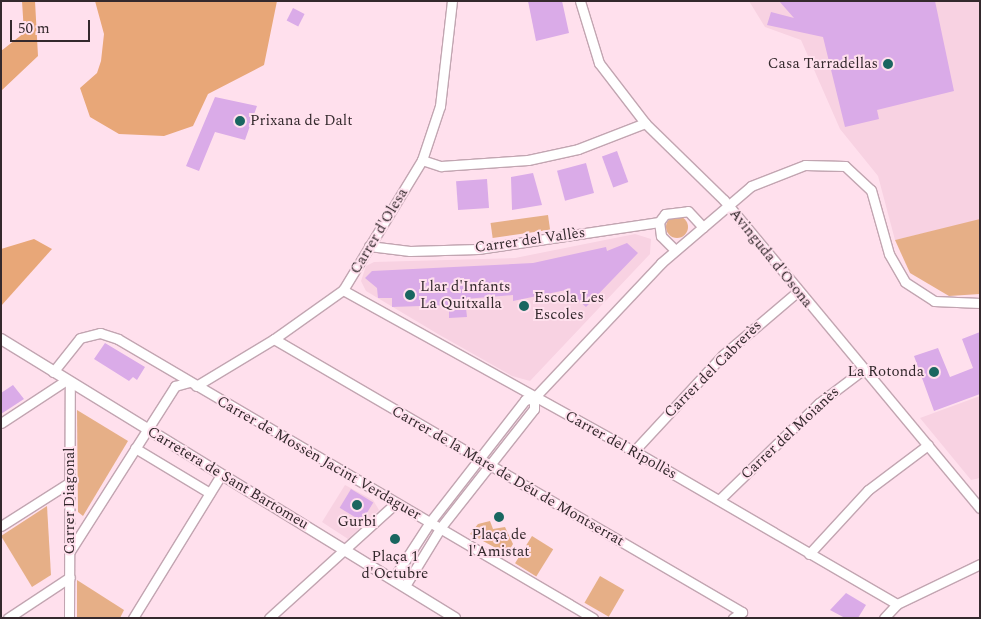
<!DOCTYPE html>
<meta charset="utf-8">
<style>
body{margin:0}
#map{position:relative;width:981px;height:619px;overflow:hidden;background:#ffe0ed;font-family:Spectral,serif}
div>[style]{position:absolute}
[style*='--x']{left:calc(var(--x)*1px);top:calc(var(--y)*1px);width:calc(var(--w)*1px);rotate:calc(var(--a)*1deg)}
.built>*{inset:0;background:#f8d2e2}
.green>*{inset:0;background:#e6af87;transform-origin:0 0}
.round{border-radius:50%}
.forest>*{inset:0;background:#e8a778}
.building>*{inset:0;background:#daabe8;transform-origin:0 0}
.roads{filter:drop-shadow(1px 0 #c2a5b1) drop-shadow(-1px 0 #c2a5b1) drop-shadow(0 1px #c2a5b1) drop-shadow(0 -1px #c2a5b1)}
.minor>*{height:9px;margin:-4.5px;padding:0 4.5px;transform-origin:4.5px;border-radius:4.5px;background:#fff}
.tertiary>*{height:10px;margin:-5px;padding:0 5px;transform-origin:5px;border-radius:5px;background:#fff}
.dots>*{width:14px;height:14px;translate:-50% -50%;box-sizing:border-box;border:2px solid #ffe0ed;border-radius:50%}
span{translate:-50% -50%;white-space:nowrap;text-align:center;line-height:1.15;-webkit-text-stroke:4px #ffe0ed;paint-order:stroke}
.poi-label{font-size:15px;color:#34292d}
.right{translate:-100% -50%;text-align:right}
.left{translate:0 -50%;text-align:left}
.street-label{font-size:15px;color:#34292d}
.frame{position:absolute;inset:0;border:2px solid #34292d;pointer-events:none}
.scale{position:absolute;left:10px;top:20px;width:80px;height:22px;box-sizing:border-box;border:2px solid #34292d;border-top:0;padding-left:6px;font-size:15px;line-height:18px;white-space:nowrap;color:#34292d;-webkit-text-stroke:4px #ffe0ed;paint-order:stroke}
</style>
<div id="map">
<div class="built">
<div style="clip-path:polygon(749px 1px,980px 1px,980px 220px,895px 240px,878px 176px,840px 129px,801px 40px,765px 27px)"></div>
<div style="clip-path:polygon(635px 234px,651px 239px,650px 254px,530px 381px,512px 376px,438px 334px,366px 291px,361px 281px,366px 266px,374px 262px,515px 258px)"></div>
<div style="clip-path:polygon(980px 396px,980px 478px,971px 480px,920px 418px)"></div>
<div style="clip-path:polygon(345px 485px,373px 500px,379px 510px,348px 539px,322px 522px)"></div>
</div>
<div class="green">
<div style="left:548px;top:215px;width:15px;height:58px;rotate:82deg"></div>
<div class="round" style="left:666px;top:216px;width:22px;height:22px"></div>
<div style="clip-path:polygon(980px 219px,980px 294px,949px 296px,910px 273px,895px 240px)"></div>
<div style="clip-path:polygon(77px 410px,128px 441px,83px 516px,78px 512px)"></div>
<div style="clip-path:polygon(47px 506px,51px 575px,32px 587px,1px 536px)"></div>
<div style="clip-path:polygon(490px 521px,493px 529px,505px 527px,513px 544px,507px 554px,470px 534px,478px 524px)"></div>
<div style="left:532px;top:536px;width:25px;height:32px;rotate:32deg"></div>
<div style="left:600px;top:576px;width:28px;height:31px;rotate:30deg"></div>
<div style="clip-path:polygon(77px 580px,124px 610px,120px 618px,77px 618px)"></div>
</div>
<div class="forest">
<div style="clip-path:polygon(22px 1px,35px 1px,38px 56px,1px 91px,1px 51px,24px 33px)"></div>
<div style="clip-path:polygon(95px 1px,277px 1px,264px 65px,208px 94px,193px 126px,164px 136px,119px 134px,90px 117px,80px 88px,97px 73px,101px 61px,104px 34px)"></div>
<div style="clip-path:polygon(34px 239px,52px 249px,1px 306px,1px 249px)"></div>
</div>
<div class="building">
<div style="clip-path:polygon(528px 1px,562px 1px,569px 33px,536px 41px)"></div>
<div style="clip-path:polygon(779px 1px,935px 1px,954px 91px,877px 110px,879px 119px,845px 127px,823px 37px,767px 25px,771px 12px,794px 18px)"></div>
<div style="left:293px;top:8px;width:13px;height:14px;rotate:27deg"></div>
<div style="clip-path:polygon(215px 97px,257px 106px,245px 140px,215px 132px,199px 171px,186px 166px)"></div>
<div style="left:617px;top:151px;width:33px;height:16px;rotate:70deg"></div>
<div style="left:586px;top:163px;width:31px;height:30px;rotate:75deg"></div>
<div style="clip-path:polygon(533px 173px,542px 205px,512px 210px,511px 177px)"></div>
<div style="left:487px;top:179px;width:29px;height:31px;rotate:86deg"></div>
<div style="clip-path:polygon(627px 243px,638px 253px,586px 307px,566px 290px,513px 301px,513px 295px,465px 299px,467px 317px,449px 318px,449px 305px,392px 307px,392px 298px,378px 298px,377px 288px,365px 278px,372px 271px,533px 263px,606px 247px,607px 251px)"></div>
<div style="clip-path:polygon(980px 332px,980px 394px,934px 411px,914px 356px,938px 348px,950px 377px,973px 368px,962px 339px)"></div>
<div style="clip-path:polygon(105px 343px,145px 367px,137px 380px,133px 377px,129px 381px,94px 359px)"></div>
<div style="clip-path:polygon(13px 385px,24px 399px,1px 414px,1px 393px)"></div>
<div style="left:351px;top:489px;width:26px;height:22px;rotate:31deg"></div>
<div style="clip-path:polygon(846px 593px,866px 605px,858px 618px,845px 618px,830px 610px)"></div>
</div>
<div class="roads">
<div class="minor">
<div style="--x:580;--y:1;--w:65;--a:73"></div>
<div style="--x:599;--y:63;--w:76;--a:52.5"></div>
<div style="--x:645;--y:123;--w:110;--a:44.3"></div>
<div style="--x:724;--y:200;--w:400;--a:50.3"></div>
<div style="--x:422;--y:160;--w:20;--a:18"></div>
<div style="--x:441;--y:166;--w:87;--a:-3.9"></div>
<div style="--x:528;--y:160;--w:51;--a:-12.4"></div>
<div style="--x:578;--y:149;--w:72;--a:-21.2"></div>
<div style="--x:369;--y:246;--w:41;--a:7"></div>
<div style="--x:410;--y:251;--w:68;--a:-1.7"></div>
<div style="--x:478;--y:249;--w:183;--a:-8.5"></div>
<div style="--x:675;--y:250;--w:20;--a:-135"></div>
<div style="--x:661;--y:236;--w:14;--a:-98"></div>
<div style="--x:659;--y:222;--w:10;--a:-53"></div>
<div style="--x:665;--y:214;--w:23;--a:-7"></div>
<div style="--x:688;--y:211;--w:22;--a:47"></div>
<div style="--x:343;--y:290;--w:333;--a:29"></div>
<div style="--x:634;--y:451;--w:304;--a:30.2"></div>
<div style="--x:274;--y:339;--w:542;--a:30.26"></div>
<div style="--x:742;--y:612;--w:11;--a:146"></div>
<div style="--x:53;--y:372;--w:43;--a:-51.5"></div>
<div style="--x:80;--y:338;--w:21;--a:-14"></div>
<div style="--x:100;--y:333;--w:19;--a:18"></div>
<div style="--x:118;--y:339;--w:551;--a:30.43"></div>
<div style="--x:196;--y:386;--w:91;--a:-31.1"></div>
<div style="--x:274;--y:339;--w:85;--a:-35.4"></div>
<div style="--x:343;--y:290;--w:152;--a:-58.7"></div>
<div style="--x:422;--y:160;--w:57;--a:-71.6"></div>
<div style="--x:440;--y:106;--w:106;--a:-83.5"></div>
<div style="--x:1;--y:423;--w:77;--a:-33.3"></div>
<div style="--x:135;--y:448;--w:87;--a:31"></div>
<div style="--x:634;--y:451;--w:131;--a:-47.2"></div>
<div style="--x:723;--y:355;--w:97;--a:-40.4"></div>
<div style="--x:719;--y:500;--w:139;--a:-44.1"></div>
<div style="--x:819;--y:403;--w:56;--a:-37.1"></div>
<div style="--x:1;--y:526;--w:82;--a:-32.5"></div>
<div style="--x:70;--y:551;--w:196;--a:-57.5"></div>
<div style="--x:175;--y:386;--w:15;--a:-16"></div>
<div style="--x:809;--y:554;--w:87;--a:-47.3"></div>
<div style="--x:868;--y:490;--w:75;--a:-36.9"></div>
<div style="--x:393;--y:579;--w:68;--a:-57"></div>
<div style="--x:430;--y:522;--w:155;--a:-52.1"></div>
<div style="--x:525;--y:400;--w:9;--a:-13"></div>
<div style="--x:534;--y:398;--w:185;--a:-46.7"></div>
<div style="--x:661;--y:263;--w:118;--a:-40.5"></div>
<div style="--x:751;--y:186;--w:58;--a:-21.3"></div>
<div style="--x:805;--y:165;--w:40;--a:1.4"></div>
<div style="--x:845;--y:166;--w:35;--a:43"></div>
<div style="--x:871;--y:190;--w:66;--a:74.3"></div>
<div style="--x:889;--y:254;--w:32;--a:60"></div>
<div style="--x:905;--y:282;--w:35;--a:33"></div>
<div style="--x:934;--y:301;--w:46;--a:2.5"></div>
<div style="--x:405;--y:586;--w:69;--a:-58.6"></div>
<div style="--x:441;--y:527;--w:150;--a:-51.8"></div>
<div style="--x:534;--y:409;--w:11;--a:-90"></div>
<div style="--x:8;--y:618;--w:74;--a:-33.5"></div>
<div style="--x:69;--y:618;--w:234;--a:-89.8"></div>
<div style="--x:133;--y:618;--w:168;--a:-58.4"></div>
<div style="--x:269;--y:618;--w:171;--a:-42.2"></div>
<div style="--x:884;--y:618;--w:19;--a:-47"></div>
<div style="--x:897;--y:604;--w:92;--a:-25.7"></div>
</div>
<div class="tertiary">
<div style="--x:1;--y:339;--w:533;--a:31.57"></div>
</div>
</div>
<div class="dots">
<div style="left:888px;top:64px;background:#1a6660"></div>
<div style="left:240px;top:121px;background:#1a6660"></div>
<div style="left:410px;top:295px;background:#1a6660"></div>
<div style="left:524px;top:306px;background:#1a6660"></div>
<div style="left:934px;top:372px;background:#1a6660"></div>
<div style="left:357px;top:505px;background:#1a6660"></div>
<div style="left:499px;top:517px;background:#1a6660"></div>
<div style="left:395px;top:539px;background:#1a6660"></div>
</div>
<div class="poi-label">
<span class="right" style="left:878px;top:64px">Casa Tarradellas</span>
<span class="left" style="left:250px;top:121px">Prixana de Dalt</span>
<span class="left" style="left:420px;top:295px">Llar d'Infants<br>La Quitxalla</span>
<span class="left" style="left:534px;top:306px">Escola Les<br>Escoles</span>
<span class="right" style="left:924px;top:372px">La Rotonda</span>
<span style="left:357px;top:522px">Gurbi</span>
<span style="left:499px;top:543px">Plaça de<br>l'Amistat</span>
<span style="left:395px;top:565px">Plaça 1<br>d'Octubre</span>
</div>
<div class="street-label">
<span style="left:379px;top:231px;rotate:-59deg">Carrer d'Olesa</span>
<span style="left:530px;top:240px;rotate:-8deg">Carrer del Vallès</span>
<span style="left:771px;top:258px;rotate:51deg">Avinguda d'Osona</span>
<span style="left:713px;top:369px;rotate:-45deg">Carrer del Cabrerès</span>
<span style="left:790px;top:433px;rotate:-43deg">Carrer del Moianès</span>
<span style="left:621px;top:445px;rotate:29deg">Carrer del Ripollès</span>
<span style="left:319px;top:458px;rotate:30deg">Carrer de Mossèn Jacint Verdaguer</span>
<span style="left:508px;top:476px;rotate:30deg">Carrer de la Mare de Déu de Montserrat</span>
<span style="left:228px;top:478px;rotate:31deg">Carretera de Sant Bartomeu</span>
<span style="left:70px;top:501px;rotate:-90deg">Carrer Diagonal</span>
</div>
<div class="frame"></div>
<div class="scale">50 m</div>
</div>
